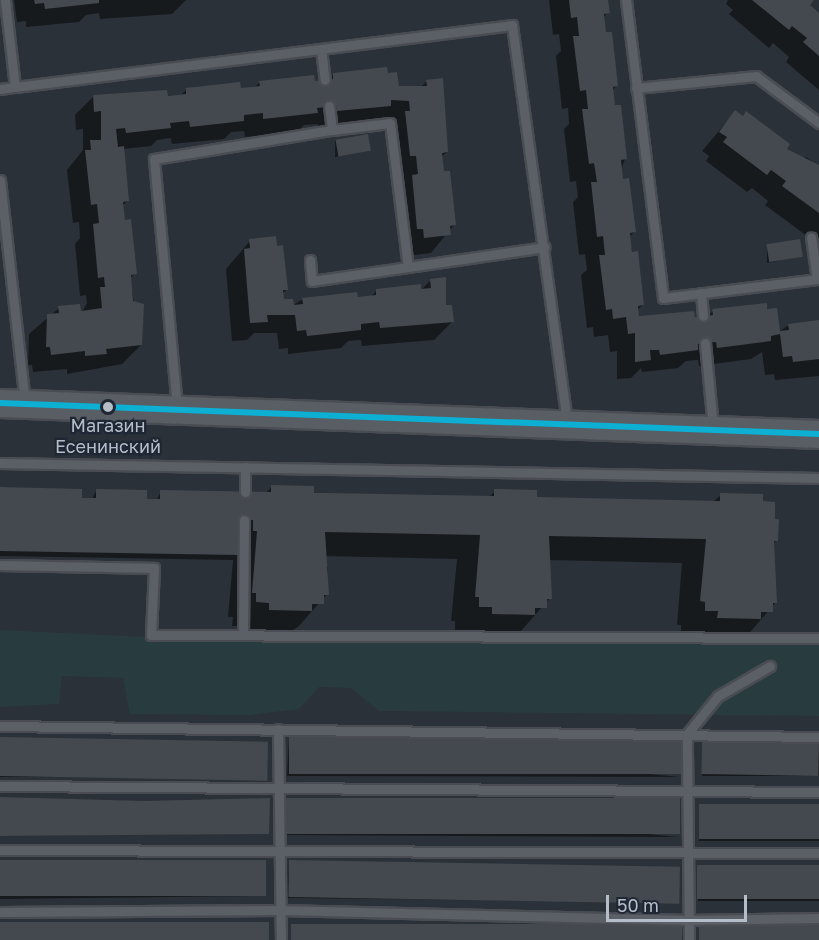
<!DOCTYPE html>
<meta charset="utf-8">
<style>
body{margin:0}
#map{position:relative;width:819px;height:940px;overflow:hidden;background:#2b3138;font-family:"Golos Text",sans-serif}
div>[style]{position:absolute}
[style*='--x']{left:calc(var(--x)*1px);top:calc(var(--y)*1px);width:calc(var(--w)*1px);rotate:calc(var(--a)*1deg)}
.green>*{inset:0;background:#283b3e}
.shadow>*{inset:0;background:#0007;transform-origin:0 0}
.building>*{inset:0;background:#44494f;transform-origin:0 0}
.roads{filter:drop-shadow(2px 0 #494d53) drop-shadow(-2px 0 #494d53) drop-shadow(0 2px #494d53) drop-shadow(0 -2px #494d53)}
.lane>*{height:9px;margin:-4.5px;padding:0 4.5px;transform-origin:4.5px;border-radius:4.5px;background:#5b5f66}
.secondary>*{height:27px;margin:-13.5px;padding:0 13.5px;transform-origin:13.5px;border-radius:13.5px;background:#595e65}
.bus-1>*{height:6px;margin:-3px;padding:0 3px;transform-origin:3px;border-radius:3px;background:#0dafd3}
.dots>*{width:16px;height:16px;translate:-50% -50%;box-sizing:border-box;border:3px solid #1e2733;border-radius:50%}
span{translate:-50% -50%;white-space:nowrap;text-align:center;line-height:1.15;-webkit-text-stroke:4.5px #1e2733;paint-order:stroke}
.bus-label{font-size:18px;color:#b5bdc9}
.scale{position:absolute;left:606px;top:895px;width:141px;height:27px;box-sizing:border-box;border:3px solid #b5bdc9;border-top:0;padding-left:8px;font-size:18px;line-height:21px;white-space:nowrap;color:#b5bdc9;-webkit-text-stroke:4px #1e2733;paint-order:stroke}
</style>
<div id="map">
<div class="green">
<div style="clip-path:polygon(0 630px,230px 641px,819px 644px,819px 716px,379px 711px,351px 688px,319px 687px,299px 709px,250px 715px,130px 714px,123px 678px,62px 676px,59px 704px,0 707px)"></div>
</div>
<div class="shadow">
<div style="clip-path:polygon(14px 0,186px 0,172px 14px,100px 19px,99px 13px,86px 15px,79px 22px,26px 27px,26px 21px,17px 22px)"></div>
<div style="clip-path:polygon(549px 0,607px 0,608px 12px,603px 18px,617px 85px,612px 91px,625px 159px,621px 170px,634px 232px,629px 237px,643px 305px,637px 310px,638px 317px,693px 319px,706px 318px,713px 311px,766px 311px,778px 332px,789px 325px,819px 322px,819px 376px,775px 380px,774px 374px,765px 375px,762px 352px,751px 359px,699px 366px,698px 360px,686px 361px,678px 368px,642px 372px,641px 368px,631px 378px,617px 379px,617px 351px,610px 352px,608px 335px,594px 337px,593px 327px,587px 328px,581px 275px,587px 270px,585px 254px,579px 255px,573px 202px,578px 197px,576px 181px,570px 182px,564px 129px,569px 124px,568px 108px,562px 109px,556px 56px,561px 51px,559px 34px,553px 35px)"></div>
<div style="clip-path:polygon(728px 0,810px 0,808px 5px,819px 15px,819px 90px,786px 62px,789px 57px,773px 43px,769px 48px,729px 14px,733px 10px,726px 4px)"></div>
<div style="clip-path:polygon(333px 75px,387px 75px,397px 87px,420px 88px,427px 81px,447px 152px,441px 157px,454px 225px,431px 253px,406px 256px,405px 246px,399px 247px,394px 195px,399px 189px,398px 173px,392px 174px,387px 131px,391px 120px,318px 129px,318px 124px,304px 125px,298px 131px,245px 137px,244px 131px,231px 132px,224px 139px,172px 144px,171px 138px,157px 140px,151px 146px,123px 149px,128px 200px,122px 206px,135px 273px,130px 279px,141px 345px,122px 364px,67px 374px,67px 369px,33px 372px,32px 365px,28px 365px,29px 334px,59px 308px,82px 312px,87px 303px,86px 295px,80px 296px,75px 244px,80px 238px,79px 222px,73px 223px,67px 170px,83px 150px,83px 129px,76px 130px,75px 115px,93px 97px,166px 97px,180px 96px,187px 89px,240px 90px,254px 88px,260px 82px,327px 81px)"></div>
<div style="clip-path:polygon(735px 112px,801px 161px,806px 157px,819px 167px,819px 238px,811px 232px,807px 236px,765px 205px,768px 201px,752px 188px,747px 192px,706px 161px,709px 156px,702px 151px)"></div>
<div style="clip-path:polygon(335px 140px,369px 151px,335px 157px)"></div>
<div style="clip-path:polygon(250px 241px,287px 289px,282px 294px,283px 301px,292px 306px,303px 299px,356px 299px,370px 298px,376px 291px,420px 291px,430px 281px,453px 321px,434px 340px,362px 346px,361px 340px,348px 341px,341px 348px,288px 354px,288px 348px,279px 349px,277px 333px,254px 333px,247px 340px,232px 341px,226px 269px)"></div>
<div style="clip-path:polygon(767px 245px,801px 256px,767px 263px)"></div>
<div style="clip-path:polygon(272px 486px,313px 495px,488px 498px,495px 491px,536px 499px,713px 502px,721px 495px,761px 503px,777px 540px,773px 544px,776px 602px,747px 636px,735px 643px,694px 642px,694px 634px,681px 634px,681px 625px,677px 625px,682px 563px,547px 560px,550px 598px,521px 631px,509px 639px,468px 638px,468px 630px,455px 630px,455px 621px,451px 621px,457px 559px,324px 556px,323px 567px,328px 567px,327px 594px,298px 627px,286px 634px,245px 634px,245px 626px,232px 626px,233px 617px,228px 617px,233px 560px,0 556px,0 489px,92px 499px,96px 491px,156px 501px,161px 492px,265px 494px)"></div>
<div style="clip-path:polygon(289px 738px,680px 777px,287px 776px)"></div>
<div style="clip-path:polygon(0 739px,267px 776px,0 777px)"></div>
<div style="left:702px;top:741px;width:117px;height:35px"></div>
<div style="clip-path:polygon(0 799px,268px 833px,0 836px)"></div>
<div style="clip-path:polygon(286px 799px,678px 837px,284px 835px)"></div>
<div style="left:699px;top:806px;width:120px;height:35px"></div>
<div style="clip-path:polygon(289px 862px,678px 902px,287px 898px)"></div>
<div style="clip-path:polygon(0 863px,265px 896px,0 899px)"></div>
<div style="left:698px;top:867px;width:121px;height:34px"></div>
</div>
<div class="building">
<div style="clip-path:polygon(34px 0,99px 0,99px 3px,45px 9px,44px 3px,35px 4px)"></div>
<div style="clip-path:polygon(569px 0,608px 0,610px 13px,604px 14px,606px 32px,612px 32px,618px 86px,613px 87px,615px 105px,621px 105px,627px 159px,621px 160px,622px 169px,623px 179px,629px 178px,636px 232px,630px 233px,632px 252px,638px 251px,644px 305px,638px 306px,639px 316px,694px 311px,695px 317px,713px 315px,712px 309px,767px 303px,767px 309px,777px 308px,780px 331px,789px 330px,788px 324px,819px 320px,819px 359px,793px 362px,792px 356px,783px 357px,780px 334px,771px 336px,771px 341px,717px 348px,716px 342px,705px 343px,698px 344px,698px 350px,660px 355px,659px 350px,650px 350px,651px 360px,635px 362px,635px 333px,628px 334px,626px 317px,613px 319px,612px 309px,606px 310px,599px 255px,605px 255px,603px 236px,597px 237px,591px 182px,597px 182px,594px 163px,589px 164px,582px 109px,588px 109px,586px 90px,580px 91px,573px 36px,579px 36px,577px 17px,571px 18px)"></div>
<div style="clip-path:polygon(752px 0,814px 0,810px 5px,819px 13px,819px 56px,803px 42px,807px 38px,792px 26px,789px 30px)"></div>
<div style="clip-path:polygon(387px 67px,388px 73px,397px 72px,399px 86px,427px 86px,426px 80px,443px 78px,448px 152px,442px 153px,444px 171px,450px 171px,456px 225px,450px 226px,451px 235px,424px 238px,423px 229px,417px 229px,412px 175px,418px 174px,416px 156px,410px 156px,405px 111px,410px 111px,409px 101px,391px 100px,391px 106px,337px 111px,336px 106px,317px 108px,318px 113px,263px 119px,263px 113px,244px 115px,244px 121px,190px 127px,189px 121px,170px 123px,171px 128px,126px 133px,125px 128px,116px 129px,118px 147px,124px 146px,129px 201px,123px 202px,125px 220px,131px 219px,137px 274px,131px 275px,133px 301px,144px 304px,142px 345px,106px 349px,107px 354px,85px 356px,85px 351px,51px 355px,50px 347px,46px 347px,47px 314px,59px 313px,58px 306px,80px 304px,81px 311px,102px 308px,100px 287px,105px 287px,104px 277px,98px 278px,93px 224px,99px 223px,97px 204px,91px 205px,85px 150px,91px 150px,90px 140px,101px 140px,101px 111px,94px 112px,93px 95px,167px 90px,168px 96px,186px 94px,186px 88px,240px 82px,241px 88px,260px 86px,259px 81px,314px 75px,315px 81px,333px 79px,333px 73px)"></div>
<div style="clip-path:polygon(735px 110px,743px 116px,746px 111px,790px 144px,787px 149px,819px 165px,819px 213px,782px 186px,786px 181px,771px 170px,767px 175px,723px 142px,727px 137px,719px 132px)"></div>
<div style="left:368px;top:134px;width:17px;height:33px;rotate:80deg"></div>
<div style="clip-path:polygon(276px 236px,277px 246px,283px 245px,288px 290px,283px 290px,284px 299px,293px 299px,294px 305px,303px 304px,302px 298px,357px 292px,358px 297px,376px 295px,376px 289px,421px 284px,421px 289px,431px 288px,430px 279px,446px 277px,446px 305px,452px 305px,454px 322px,380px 328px,379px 322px,361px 324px,361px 330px,307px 336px,306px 330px,297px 331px,295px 315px,267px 315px,268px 322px,250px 323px,244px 249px,250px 248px,249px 239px)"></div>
<div style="left:800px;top:239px;width:18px;height:34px;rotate:81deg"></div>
<div style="clip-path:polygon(271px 485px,314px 486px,314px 493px,326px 493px,494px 496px,494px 489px,537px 490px,537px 497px,720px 501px,720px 493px,763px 494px,763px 501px,775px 502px,775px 519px,779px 519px,778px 541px,774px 541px,777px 603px,773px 603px,773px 612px,761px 612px,761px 619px,717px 618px,718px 611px,705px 611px,705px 602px,700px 601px,706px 539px,702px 539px,549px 536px,552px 599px,547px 599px,547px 608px,535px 608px,535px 615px,492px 614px,492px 607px,479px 607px,479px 597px,475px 597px,480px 535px,325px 532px,329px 595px,324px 595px,324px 604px,312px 604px,312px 611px,269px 610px,269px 603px,256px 602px,256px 593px,252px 593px,257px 531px,253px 531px,253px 520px,239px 520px,238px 555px,0 551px,0 487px,82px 489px,82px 498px,96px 498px,96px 489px,147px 490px,147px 499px,160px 499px,160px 490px,271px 492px)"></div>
<div style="left:0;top:737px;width:268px;height:39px;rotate:1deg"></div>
<div style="left:289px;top:737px;width:393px;height:37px"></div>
<div style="left:702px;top:739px;width:117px;height:35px;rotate:1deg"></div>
<div style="clip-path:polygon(0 797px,145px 801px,270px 798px,269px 834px,0 836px)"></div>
<div style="left:285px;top:798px;width:395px;height:36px"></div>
<div style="left:819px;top:804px;width:35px;height:120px;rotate:90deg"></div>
<div style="left:266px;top:860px;width:36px;height:266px;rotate:90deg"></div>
<div style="left:289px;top:860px;width:391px;height:37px;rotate:1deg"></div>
<div style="left:697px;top:865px;width:122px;height:34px"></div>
<div style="left:269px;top:922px;width:18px;height:269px;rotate:90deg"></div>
<div style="left:291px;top:924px;width:391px;height:16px"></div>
<div style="left:819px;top:925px;width:15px;height:120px;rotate:90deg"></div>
</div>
<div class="roads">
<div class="lane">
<div style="--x:626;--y:0;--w:300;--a:82.9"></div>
<div style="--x:663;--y:298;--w:155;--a:-7"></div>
<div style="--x:817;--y:279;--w:42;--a:-98.1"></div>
<div style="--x:321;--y:49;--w:31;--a:83"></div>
<div style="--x:15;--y:87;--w:501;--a:-7.11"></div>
<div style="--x:512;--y:25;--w:400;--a:82.1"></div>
<div style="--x:636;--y:88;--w:121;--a:-5.7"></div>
<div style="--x:756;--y:76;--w:79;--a:36.7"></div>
<div style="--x:0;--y:89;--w:15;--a:-8"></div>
<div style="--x:15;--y:87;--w:88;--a:-96.6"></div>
<div style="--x:329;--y:106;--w:24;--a:83"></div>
<div style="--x:332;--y:130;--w:58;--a:-6.9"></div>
<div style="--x:390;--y:123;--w:145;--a:82.9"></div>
<div style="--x:0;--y:180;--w:223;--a:83.6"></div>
<div style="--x:310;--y:260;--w:21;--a:85"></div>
<div style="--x:312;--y:281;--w:235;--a:-8.3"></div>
<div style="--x:701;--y:293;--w:23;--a:85"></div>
<div style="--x:705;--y:343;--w:84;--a:84.6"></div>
<div style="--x:177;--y:407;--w:249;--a:-95.3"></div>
<div style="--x:154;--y:159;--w:180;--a:-9.3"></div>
<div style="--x:0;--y:463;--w:819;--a:1.05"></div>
<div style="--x:245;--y:492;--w:25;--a:-90"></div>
<div style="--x:0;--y:565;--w:154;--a:1.1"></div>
<div style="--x:154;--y:568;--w:67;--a:92.6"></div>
<div style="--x:151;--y:635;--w:668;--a:0.26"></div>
<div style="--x:243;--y:635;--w:115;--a:-89.5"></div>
<div style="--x:0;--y:726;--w:819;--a:0.77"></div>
<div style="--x:278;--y:729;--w:211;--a:89.2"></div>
<div style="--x:0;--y:786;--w:819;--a:0.42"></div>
<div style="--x:0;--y:850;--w:819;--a:0.21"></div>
<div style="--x:0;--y:912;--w:280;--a:-0.4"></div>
<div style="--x:280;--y:910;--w:409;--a:1.4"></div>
<div style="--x:689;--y:920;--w:130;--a:-0.9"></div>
<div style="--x:689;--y:940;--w:206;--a:-90.6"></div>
<div style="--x:687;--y:734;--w:49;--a:-50.8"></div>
<div style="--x:718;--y:696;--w:60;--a:-30"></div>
</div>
<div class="secondary">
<div style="--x:0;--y:403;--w:820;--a:2.17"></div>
</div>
</div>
<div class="bus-1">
<div style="--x:0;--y:403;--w:820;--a:2.17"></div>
</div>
<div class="dots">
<div style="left:108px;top:407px;background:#b5bdc9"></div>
</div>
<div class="bus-label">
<span style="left:108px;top:436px">Магазин<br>Есенинский</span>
</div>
<div class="scale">50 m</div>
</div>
